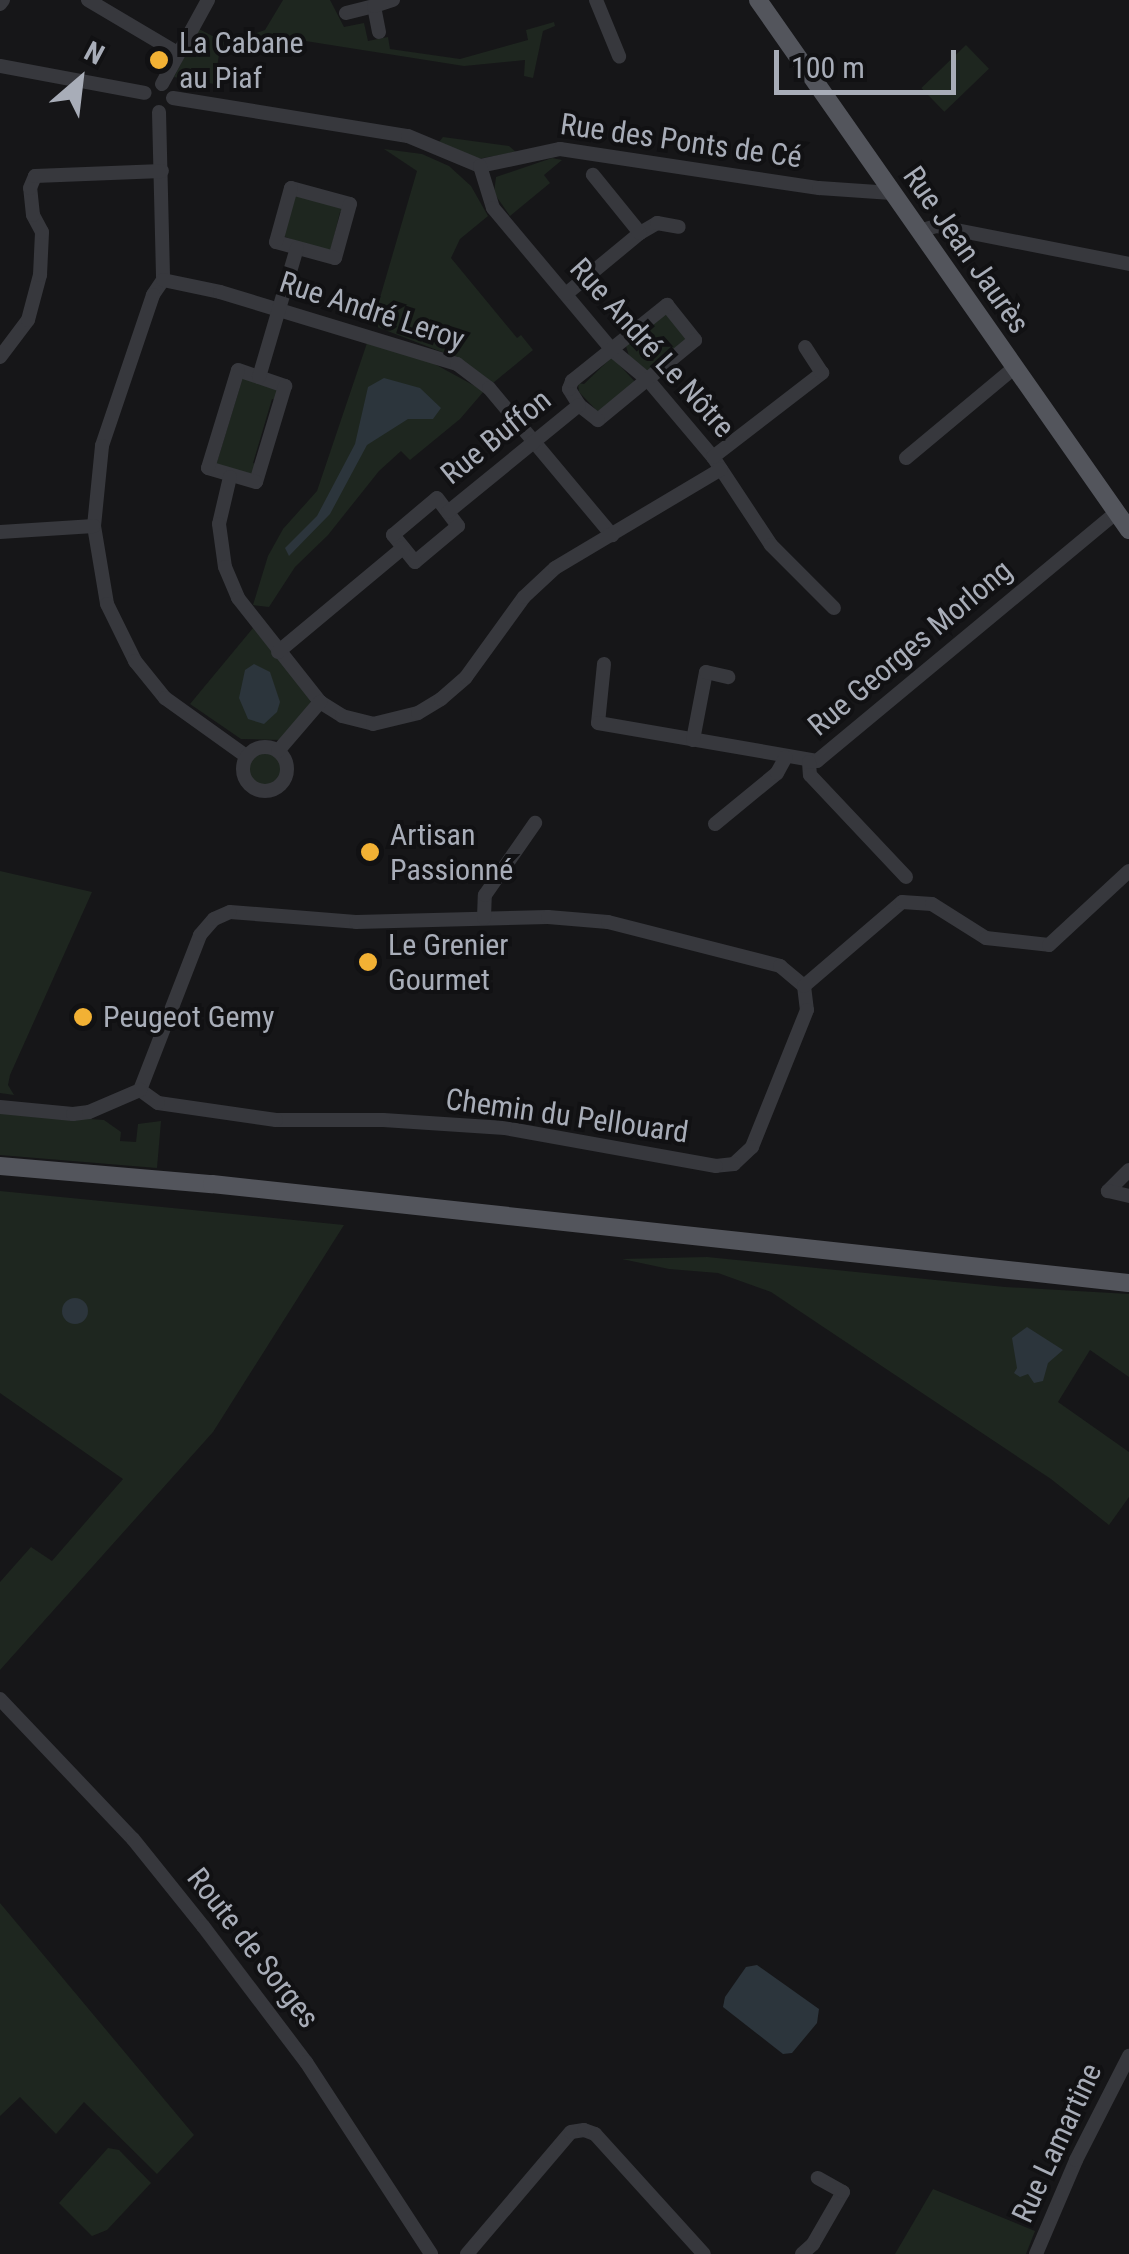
<!DOCTYPE html>
<meta charset="utf-8">
<style>
body{margin:0}
#map{position:relative;width:1129px;height:2254px;overflow:hidden;background:#161618;font-family:"Roboto Condensed",sans-serif}
div>[style]{position:absolute}
[style*='--x']{left:calc(var(--x)*1px);top:calc(var(--y)*1px);width:calc(var(--w)*1px);rotate:calc(var(--a)*1deg)}
.green>*{inset:0;background:#1e261f;transform-origin:0 0}
.round{border-radius:50%}
.water>*{inset:0;background:#2c353c}
.minor>*{height:14px;margin:-7px;padding:0 7px;transform-origin:7px;border-radius:7px;background:#37383d}
.minor>.ring{margin:-7px;padding:0;box-sizing:content-box;background:none;border:14px solid #37383d;border-radius:50%}
.major>*{height:18px;margin:-9px;padding:0 9px;transform-origin:9px;border-radius:9px;background:#53555c}
.dots>*{width:28px;height:28px;translate:-50% -50%;box-sizing:border-box;border:5px solid #111113;border-radius:50%}
span{translate:-50% -50%;white-space:nowrap;text-align:center;line-height:1.15;-webkit-text-stroke:8px #111113;paint-order:stroke}
.poi-label{font-size:30px;color:#a8adb8}
.left{translate:0 -50%;text-align:left}
.street-label{font-size:30px;color:#a8adb8}
.north{position:absolute;left:30px;top:30px;width:100px;height:100px;-webkit-text-stroke:8px #111113;paint-order:stroke;rotate:28deg;font-size:28px;font-weight:700;line-height:40px;text-align:center;color:#a8adb8}
.north::after{content:'';display:block;margin:auto;width:35px;height:45px;background:#a8adb8;clip-path:polygon(50% 0,100% 100%,50% 72%,0 100%)}
.scale{position:absolute;left:774px;top:50px;width:182px;height:45px;box-sizing:border-box;border:5px solid #a8adb8;border-top:0;padding-left:12px;font-size:30px;line-height:35px;white-space:nowrap;color:#a8adb8;-webkit-text-stroke:8px #111113;paint-order:stroke}
</style>
<div id="map">
<div class="green">
<div style="clip-path:polygon(283px 0,330px 0,344px 27px,364px 23px,368px 41px,388px 37px,390px 49px,460px 59px,528px 40px,526px 30px,554px 22px,555px 26px,543px 31px,533px 78px,524px 76px,525px 60px,464px 66px,280px 37px,219px 55px,214px 84px,174px 77px,199px 29px,226px 43px,265px 30px)"></div>
<div style="left:966px;top:45px;width:33px;height:62px;rotate:46deg"></div>
<div style="clip-path:polygon(443px 137px,509px 146px,516px 152px,478px 159px,439px 142px)"></div>
<div style="clip-path:polygon(384px 149px,422px 154px,449px 166px,471px 186px,488px 216px,460px 239px,451px 258px,517px 338px,521px 335px,533px 350px,493px 383px,460px 359px,372px 325px,417px 171px)"></div>
<div style="clip-path:polygon(552px 158px,562px 160px,544px 175px,550px 183px,510px 216px,494px 193px,496px 177px)"></div>
<div style="clip-path:polygon(294px 195px,338px 202px,344px 212px,340px 212px,331px 249px,326px 252px,283px 236px)"></div>
<div style="clip-path:polygon(668px 313px,688px 341px,649px 372px,629px 356px,625px 343px,659px 320px,656px 316px)"></div>
<div style="clip-path:polygon(367px 343px,431px 362px,484px 391px,460px 419px,410px 460px,401px 451px,379px 471px,328px 535px,295px 567px,269px 607px,253px 605px,268px 556px,283px 529px,317px 491px)"></div>
<div style="clip-path:polygon(612px 357px,637px 384px,600px 414px,579px 392px,578px 383px,584px 384px)"></div>
<div style="clip-path:polygon(243px 377px,276px 388px,278px 393px,276px 400px,272px 399px,253px 463px,258px 465px,251px 474px,216px 465px)"></div>
<div style="clip-path:polygon(253px 628px,311px 698px,310px 707px,282px 740px,241px 739px,190px 704px)"></div>
<div class="round" style="left:247px;top:751px;width:34px;height:34px"></div>
<div style="clip-path:polygon(0 871px,92px 892px,10px 1075px,8px 1085px,14px 1095px,0 1093px)"></div>
<div style="clip-path:polygon(0 1113px,104px 1120px,121px 1132px,120px 1141px,136px 1142px,138px 1124px,161px 1121px,157px 1168px,0 1155px)"></div>
<div style="clip-path:polygon(0 1191px,344px 1225px,213px 1432px,0 1670px,0 1582px,31px 1547px,52px 1561px,123px 1479px,0 1393px)"></div>
<div style="clip-path:polygon(707px 1257px,1005px 1287px,1129px 1294px,1129px 1377px,1090px 1350px,1058px 1402px,1129px 1452px,1129px 1497px,1109px 1525px,1051px 1479px,771px 1292px,718px 1273px,669px 1269px,622px 1259px)"></div>
<div style="clip-path:polygon(0 1903px,194px 2135px,157px 2174px,84px 2102px,56px 2134px,20px 2097px,0 2116px)"></div>
<div style="clip-path:polygon(108px 2148px,119px 2150px,151px 2183px,107px 2230px,92px 2236px,59px 2203px)"></div>
<div style="clip-path:polygon(933px 2189px,1035px 2231px,1026px 2254px,895px 2254px)"></div>
</div>
<div class="water">
<div style="clip-path:polygon(384px 378px,420px 388px,441px 408px,433px 419px,408px 419px,367px 445px,330px 514px,289px 556px,285px 548px,317px 516px,355px 444px,368px 387px)"></div>
<div style="clip-path:polygon(254px 664px,270px 672px,280px 702px,277px 712px,264px 724px,248px 719px,239px 698px,245px 670px)"></div>
<div class="round" style="left:62px;top:1298px;width:26px;height:26px"></div>
<div style="clip-path:polygon(1027px 1327px,1063px 1350px,1048px 1363px,1043px 1381px,1034px 1383px,1028px 1374px,1020px 1377px,1014px 1373px,1017px 1368px,1012px 1338px)"></div>
<div style="clip-path:polygon(757px 1965px,819px 2009px,817px 2023px,792px 2053px,783px 2054px,723px 2007px,725px 1997px,746px 1967px)"></div>
</div>
<div class="minor">
<div style="--x:88;--y:0;--w:102;--a:30.6"></div>
<div style="--x:596;--y:0;--w:61;--a:67.7"></div>
<div style="--x:0;--y:4;--w:5;--a:-53"></div>
<div style="--x:346;--y:13;--w:29;--a:-14"></div>
<div style="--x:379;--y:32;--w:26;--a:-101"></div>
<div style="--x:374;--y:6;--w:20;--a:-18"></div>
<div style="--x:0;--y:66;--w:147;--a:10.5"></div>
<div style="--x:162;--y:84;--w:96;--a:-61.3"></div>
<div style="--x:173;--y:98;--w:238;--a:9.2"></div>
<div style="--x:408;--y:136;--w:78;--a:22.6"></div>
<div style="--x:480;--y:166;--w:82;--a:-12"></div>
<div style="--x:560;--y:149;--w:262;--a:8.6"></div>
<div style="--x:819;--y:188;--w:73;--a:3.9"></div>
<div style="--x:159;--y:112;--w:168;--a:88.6"></div>
<div style="--x:163;--y:280;--w:18;--a:124"></div>
<div style="--x:153;--y:295;--w:159;--a:108.7"></div>
<div style="--x:102;--y:446;--w:80;--a:95.7"></div>
<div style="--x:94;--y:526;--w:79;--a:80.5"></div>
<div style="--x:107;--y:604;--w:64;--a:63.8"></div>
<div style="--x:135;--y:661;--w:48;--a:51"></div>
<div style="--x:165;--y:698;--w:100;--a:35.6"></div>
<div style="--x:480;--y:166;--w:44;--a:72.8"></div>
<div style="--x:493;--y:208;--w:185;--a:50"></div>
<div style="--x:612;--y:350;--w:47;--a:39.8"></div>
<div style="--x:648;--y:380;--w:101;--a:49.8"></div>
<div style="--x:713;--y:457;--w:105;--a:56.6"></div>
<div style="--x:771;--y:545;--w:89;--a:45"></div>
<div style="--x:291;--y:188;--w:61;--a:15.2"></div>
<div style="--x:350;--y:204;--w:56;--a:105.5"></div>
<div style="--x:335;--y:258;--w:61;--a:-164.8"></div>
<div style="--x:276;--y:242;--w:56;--a:-74.5"></div>
<div style="--x:919;--y:231;--w:18;--a:-16"></div>
<div style="--x:936;--y:226;--w:197;--a:11.1"></div>
<div style="--x:640;--y:233;--w:20;--a:-30"></div>
<div style="--x:657;--y:223;--w:22;--a:10"></div>
<div style="--x:163;--y:280;--w:58;--a:11.9"></div>
<div style="--x:220;--y:292;--w:248;--a:16.9"></div>
<div style="--x:457;--y:364;--w:40;--a:37"></div>
<div style="--x:489;--y:388;--w:192;--a:50.1"></div>
<div style="--x:566;--y:294;--w:96;--a:-39.5"></div>
<div style="--x:640;--y:233;--w:75;--a:-129"></div>
<div style="--x:667;--y:305;--w:45;--a:51.3"></div>
<div style="--x:695;--y:340;--w:126;--a:140.5"></div>
<div style="--x:598;--y:420;--w:24;--a:-142"></div>
<div style="--x:579;--y:405;--w:19;--a:-122"></div>
<div style="--x:569;--y:389;--w:9;--a:-69"></div>
<div style="--x:572;--y:381;--w:122;--a:-38.7"></div>
<div style="--x:0;--y:357;--w:46;--a:-52.9"></div>
<div style="--x:28;--y:320;--w:47;--a:-75.1"></div>
<div style="--x:40;--y:275;--w:43;--a:-87.3"></div>
<div style="--x:42;--y:232;--w:19;--a:-118"></div>
<div style="--x:33;--y:215;--w:27;--a:-96"></div>
<div style="--x:30;--y:188;--w:13;--a:-67"></div>
<div style="--x:35;--y:176;--w:127;--a:-2.3"></div>
<div style="--x:238;--y:370;--w:50;--a:18.8"></div>
<div style="--x:285;--y:386;--w:100;--a:106.8"></div>
<div style="--x:256;--y:482;--w:50;--a:-163.7"></div>
<div style="--x:208;--y:468;--w:102;--a:-73"></div>
<div style="--x:259;--y:377;--w:134;--a:-73.6"></div>
<div style="--x:713;--y:457;--w:138;--a:-37.6"></div>
<div style="--x:822;--y:373;--w:31;--a:-123"></div>
<div style="--x:906;--y:458;--w:141;--a:-39.8"></div>
<div style="--x:230;--y:477;--w:48;--a:103.2"></div>
<div style="--x:219;--y:524;--w:43;--a:82.1"></div>
<div style="--x:225;--y:567;--w:34;--a:67"></div>
<div style="--x:238;--y:598;--w:132;--a:51.7"></div>
<div style="--x:320;--y:702;--w:26;--a:32"></div>
<div style="--x:342;--y:716;--w:32;--a:14"></div>
<div style="--x:373;--y:724;--w:46;--a:-13.7"></div>
<div style="--x:418;--y:713;--w:27;--a:-31"></div>
<div style="--x:441;--y:699;--w:33;--a:-41"></div>
<div style="--x:466;--y:677;--w:99;--a:-54.1"></div>
<div style="--x:524;--y:597;--w:42;--a:-43.1"></div>
<div style="--x:555;--y:568;--w:193;--a:-30.8"></div>
<div style="--x:437;--y:498;--w:35;--a:53"></div>
<div style="--x:458;--y:526;--w:56;--a:140.1"></div>
<div style="--x:415;--y:562;--w:35;--a:-129"></div>
<div style="--x:393;--y:535;--w:57;--a:-40.1"></div>
<div style="--x:448;--y:512;--w:169;--a:-39.2"></div>
<div style="--x:0;--y:532;--w:94;--a:-3.7"></div>
<div style="--x:278;--y:652;--w:163;--a:-39.8"></div>
<div style="--x:604;--y:664;--w:59;--a:95.8"></div>
<div style="--x:598;--y:723;--w:222;--a:9.8"></div>
<div style="--x:817;--y:761;--w:390;--a:-39.7"></div>
<div style="--x:693;--y:740;--w:69;--a:-79.2"></div>
<div style="--x:706;--y:672;--w:23;--a:13"></div>
<div class="ring" style="left:243px;top:747px;width:30px;height:30px"></div>
<div style="--x:278;--y:751;--w:65;--a:-49.4"></div>
<div style="--x:809;--y:762;--w:13;--a:86"></div>
<div style="--x:810;--y:775;--w:140;--a:46.7"></div>
<div style="--x:715;--y:824;--w:80;--a:-39.4"></div>
<div style="--x:777;--y:773;--w:18;--a:-61"></div>
<div style="--x:230;--y:912;--w:126;--a:4.5"></div>
<div style="--x:356;--y:922;--w:192;--a:-1.5"></div>
<div style="--x:548;--y:917;--w:60;--a:4.8"></div>
<div style="--x:608;--y:922;--w:178;--a:14.3"></div>
<div style="--x:780;--y:966;--w:31;--a:40"></div>
<div style="--x:804;--y:986;--w:24;--a:83"></div>
<div style="--x:807;--y:1010;--w:148;--a:111.9"></div>
<div style="--x:752;--y:1147;--w:25;--a:137"></div>
<div style="--x:734;--y:1164;--w:18;--a:174"></div>
<div style="--x:716;--y:1166;--w:214;--a:-169.8"></div>
<div style="--x:505;--y:1128;--w:122;--a:-176.2"></div>
<div style="--x:383;--y:1120;--w:107;--a:180"></div>
<div style="--x:276;--y:1120;--w:119;--a:-171.8"></div>
<div style="--x:158;--y:1103;--w:22;--a:-144"></div>
<div style="--x:140;--y:1090;--w:166;--a:-68.8"></div>
<div style="--x:200;--y:935;--w:21;--a:-49"></div>
<div style="--x:214;--y:919;--w:17;--a:-24"></div>
<div style="--x:484;--y:918;--w:23;--a:-88"></div>
<div style="--x:485;--y:895;--w:88;--a:-55.2"></div>
<div style="--x:804;--y:986;--w:129;--a:-40.6"></div>
<div style="--x:902;--y:902;--w:30;--a:4"></div>
<div style="--x:932;--y:904;--w:64;--a:32.2"></div>
<div style="--x:986;--y:938;--w:63;--a:6.3"></div>
<div style="--x:1049;--y:945;--w:109;--a:-42.8"></div>
<div style="--x:0;--y:1107;--w:73;--a:5.5"></div>
<div style="--x:73;--y:1114;--w:16;--a:-7"></div>
<div style="--x:89;--y:1112;--w:56;--a:-23.3"></div>
<div style="--x:1129;--y:1170;--w:30;--a:135"></div>
<div style="--x:1108;--y:1191;--w:22;--a:13"></div>
<div style="--x:0;--y:1699;--w:193;--a:46.5"></div>
<div style="--x:133;--y:1839;--w:112;--a:51.2"></div>
<div style="--x:203;--y:1926;--w:171;--a:52.9"></div>
<div style="--x:306;--y:2062;--w:229;--a:56.9"></div>
<div style="--x:467;--y:2254;--w:160;--a:-49.6"></div>
<div style="--x:571;--y:2132;--w:13;--a:-9"></div>
<div style="--x:584;--y:2130;--w:12;--a:20"></div>
<div style="--x:595;--y:2134;--w:162;--a:47.8"></div>
<div style="--x:802;--y:2254;--w:15;--a:-42"></div>
<div style="--x:813;--y:2244;--w:60;--a:-60"></div>
<div style="--x:843;--y:2192;--w:29;--a:-151"></div>
<div style="--x:1036;--y:2254;--w:102;--a:-66.9"></div>
<div style="--x:1076;--y:2160;--w:117;--a:-63"></div>
</div>
<div class="major">
<div style="--x:758;--y:0;--w:647;--a:55.01"></div>
<div style="--x:0;--y:1166;--w:213;--a:4.9"></div>
<div style="--x:212;--y:1184;--w:922;--a:6.16"></div>
</div>
<div class="dots">
<div style="left:159px;top:60px;background:#f2b134"></div>
<div style="left:370px;top:852px;background:#f2b134"></div>
<div style="left:368px;top:962px;background:#f2b134"></div>
<div style="left:83px;top:1017px;background:#f2b134"></div>
</div>
<div class="poi-label">
<span class="left" style="left:179px;top:60px">La Cabane<br>au Piaf</span>
<span class="left" style="left:390px;top:852px">Artisan<br>Passionné</span>
<span class="left" style="left:388px;top:962px">Le Grenier<br>Gourmet</span>
<span class="left" style="left:103px;top:1017px">Peugeot Gemy</span>
</div>
<div class="street-label">
<span style="left:681px;top:141px;rotate:8deg">Rue des Ponts de Cé</span>
<span style="left:966px;top:250px;rotate:55deg">Rue Jean Jaurès</span>
<span style="left:372px;top:311px;rotate:18deg">Rue André Leroy</span>
<span style="left:652px;top:348px;rotate:48deg">Rue André Le Nôtre</span>
<span style="left:496px;top:437px;rotate:-39deg">Rue Buffon</span>
<span style="left:910px;top:648px;rotate:-40deg">Rue Georges Morlong</span>
<span style="left:567px;top:1116px;rotate:8deg">Chemin du Pellouard</span>
<span style="left:253px;top:1948px;rotate:52deg">Route de Sorges</span>
<span style="left:1057px;top:2143px;rotate:-65deg">Rue Lamartine</span>
</div>
<div class="north">N</div>
<div class="scale">100 m</div>
</div>
